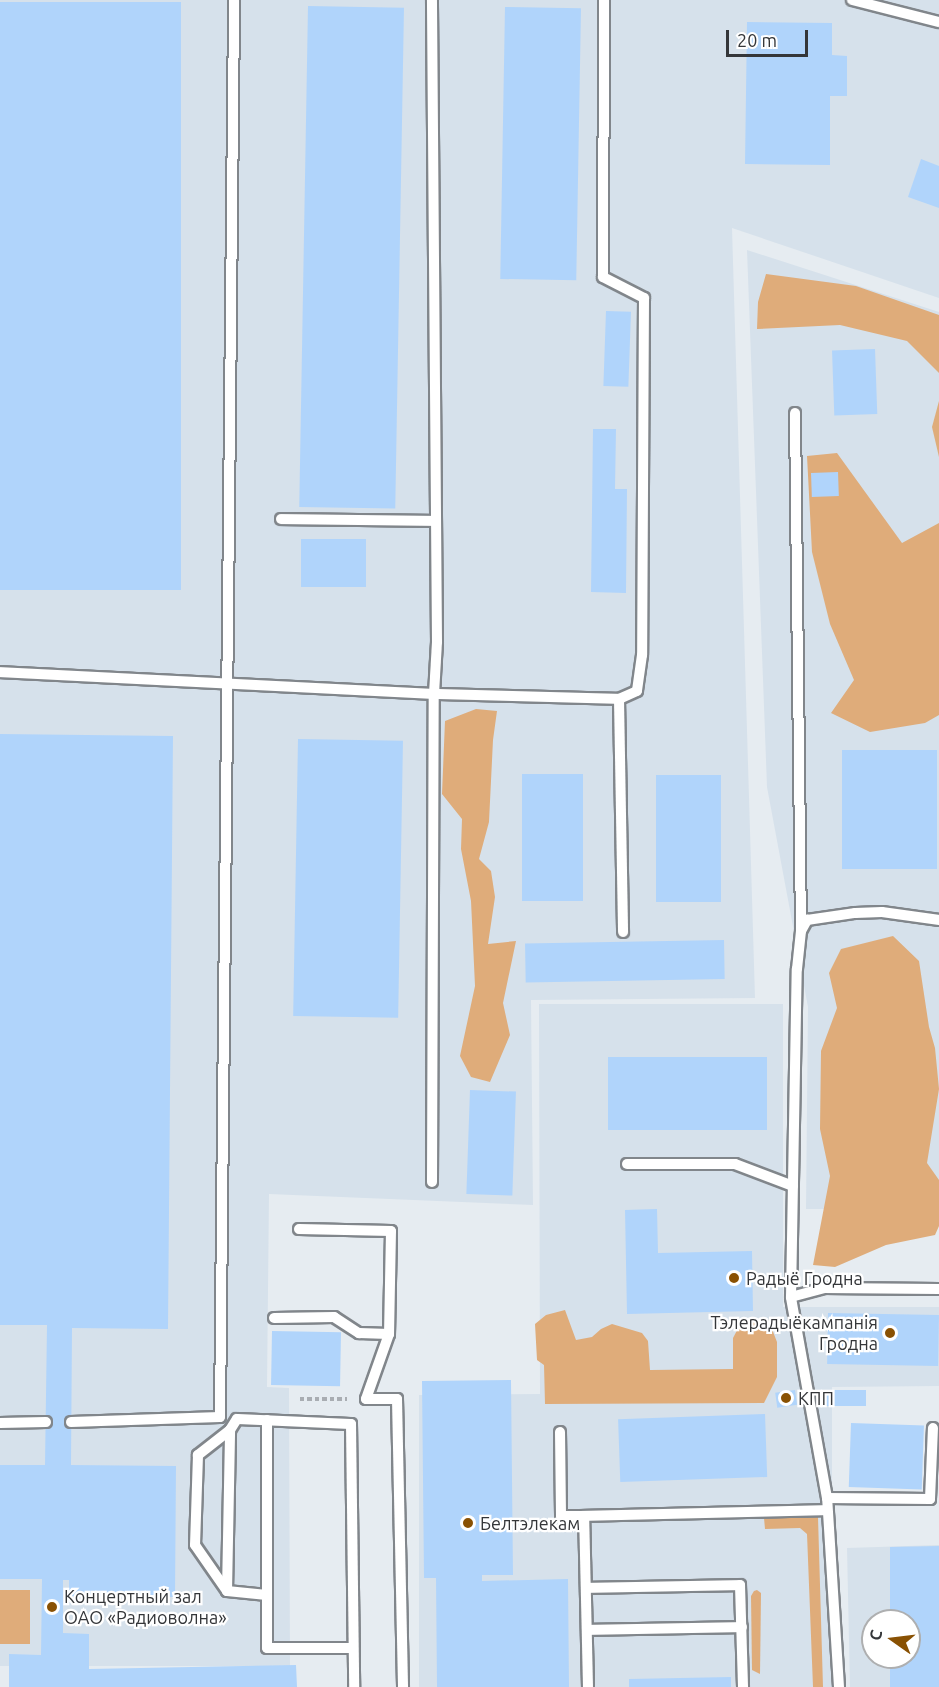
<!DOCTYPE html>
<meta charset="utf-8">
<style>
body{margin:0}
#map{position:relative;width:939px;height:1687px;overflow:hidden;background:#e6ecf1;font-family:Ubuntu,sans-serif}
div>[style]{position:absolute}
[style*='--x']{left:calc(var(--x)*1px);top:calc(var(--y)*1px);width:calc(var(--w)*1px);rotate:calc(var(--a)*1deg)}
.built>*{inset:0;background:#d6e1eb}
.green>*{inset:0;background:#dfac7a;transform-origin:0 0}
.building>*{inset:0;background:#b0d4fb;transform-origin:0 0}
.path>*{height:4px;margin-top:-2px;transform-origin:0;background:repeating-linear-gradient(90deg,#a9adb2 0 4.5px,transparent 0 7.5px)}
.roads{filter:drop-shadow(2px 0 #81868b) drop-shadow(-2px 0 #81868b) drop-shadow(0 2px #81868b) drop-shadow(0 -2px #81868b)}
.lane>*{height:10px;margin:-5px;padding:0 5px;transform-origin:5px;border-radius:5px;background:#fff}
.dots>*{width:16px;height:16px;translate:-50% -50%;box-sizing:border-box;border:3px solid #fff;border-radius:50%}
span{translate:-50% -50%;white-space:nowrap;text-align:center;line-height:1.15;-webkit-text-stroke:4.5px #fff;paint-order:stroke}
.poi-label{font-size:18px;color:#343639}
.left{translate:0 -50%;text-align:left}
.right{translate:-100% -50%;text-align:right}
.north{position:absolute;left:861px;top:1609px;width:60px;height:60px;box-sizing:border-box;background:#fff;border:2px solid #aeafb0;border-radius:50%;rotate:284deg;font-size:16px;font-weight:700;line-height:24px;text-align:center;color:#343639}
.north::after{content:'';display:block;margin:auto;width:21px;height:27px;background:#895103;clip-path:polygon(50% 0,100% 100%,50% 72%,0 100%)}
.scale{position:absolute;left:726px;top:30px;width:82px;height:27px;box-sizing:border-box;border:3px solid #343639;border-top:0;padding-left:8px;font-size:18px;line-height:21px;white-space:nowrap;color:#343639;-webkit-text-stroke:4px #fff;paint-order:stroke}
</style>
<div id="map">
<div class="built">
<div style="clip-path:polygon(0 0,939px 0,939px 298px,732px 228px,755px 998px,531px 1000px,533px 1205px,269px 1194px,267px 1387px,289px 1388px,290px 1666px,0 1666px)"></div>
<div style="clip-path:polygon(747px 250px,939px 312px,939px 1209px,806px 1209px,808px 1007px,767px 787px)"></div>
<div style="clip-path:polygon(539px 1004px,783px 1004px,783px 1307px,939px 1307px,939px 1386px,832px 1387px,832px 1687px,419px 1687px,419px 1395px,540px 1394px)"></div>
<div style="clip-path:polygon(evenodd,939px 1545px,939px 1687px,850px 1687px,847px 1548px,939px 1545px,873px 1621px,909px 1621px,909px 1657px,873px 1657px,873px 1621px)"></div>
</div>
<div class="green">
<div style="clip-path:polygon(766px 274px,856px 286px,939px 315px,939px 373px,907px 341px,840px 325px,757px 329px,758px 302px)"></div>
<div style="clip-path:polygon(939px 401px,939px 457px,932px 427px)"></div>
<div style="clip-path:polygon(837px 453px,902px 543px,939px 523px,939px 715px,925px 723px,870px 732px,831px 713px,854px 680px,830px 624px,812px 552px,807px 456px)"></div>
<div style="clip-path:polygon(476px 709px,497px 711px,493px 740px,489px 822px,479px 859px,491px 871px,495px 897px,488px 944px,516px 941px,503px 1003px,510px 1035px,490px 1082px,471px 1077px,460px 1056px,475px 986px,471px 901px,461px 849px,462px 819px,442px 794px,445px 721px)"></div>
<div style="clip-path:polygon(893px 936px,919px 961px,929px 1027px,935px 1048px,939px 1089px,927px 1163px,939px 1180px,939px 1226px,935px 1235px,886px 1245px,835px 1267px,813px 1265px,830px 1176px,820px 1129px,821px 1051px,837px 1008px,829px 973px,841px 949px)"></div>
<div style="clip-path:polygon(565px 1310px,576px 1340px,592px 1337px,601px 1329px,612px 1324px,642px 1333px,648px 1341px,650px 1370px,733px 1369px,733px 1338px,742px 1321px,768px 1319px,777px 1342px,777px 1377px,764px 1403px,545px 1404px,544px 1365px,537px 1360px,535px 1324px,546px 1315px)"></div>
<div style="clip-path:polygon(818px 1517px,823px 1687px,813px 1687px,807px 1534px,800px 1528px,765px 1529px,764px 1518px)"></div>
<div style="left:0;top:1590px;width:30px;height:54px"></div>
<div style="clip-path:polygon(757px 1590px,761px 1593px,760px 1674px,752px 1670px,751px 1596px,754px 1591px)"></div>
</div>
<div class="building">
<div style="left:0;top:2px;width:181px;height:588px"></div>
<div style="left:308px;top:6px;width:96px;height:501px;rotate:1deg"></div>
<div style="left:505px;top:7px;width:76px;height:272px;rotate:1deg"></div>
<div style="clip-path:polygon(747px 22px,832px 23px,832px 55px,847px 56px,847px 96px,830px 96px,830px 165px,745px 164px)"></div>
<div style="clip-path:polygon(921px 159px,939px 166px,939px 208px,908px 197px)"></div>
<div style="left:606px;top:311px;width:25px;height:75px;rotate:2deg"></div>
<div style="left:875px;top:349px;width:65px;height:43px;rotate:88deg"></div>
<div style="clip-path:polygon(593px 429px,616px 429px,615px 489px,627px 489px,626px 593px,591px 592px)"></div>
<div style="left:838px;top:472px;width:24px;height:27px;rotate:88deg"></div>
<div style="left:301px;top:539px;width:65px;height:48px"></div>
<div style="clip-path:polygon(0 734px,173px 736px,168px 1329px,72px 1328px,71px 1465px,176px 1466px,175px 1597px,69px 1596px,69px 1580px,63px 1580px,63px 1633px,89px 1634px,89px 1669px,296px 1665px,297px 1687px,9px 1687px,9px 1654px,41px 1655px,42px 1579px,0 1579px,0 1465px,45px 1465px,47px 1325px,0 1325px)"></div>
<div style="left:298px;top:739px;width:105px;height:277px;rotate:1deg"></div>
<div style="left:937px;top:750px;width:119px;height:95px;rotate:90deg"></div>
<div style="left:522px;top:774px;width:61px;height:127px"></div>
<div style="left:721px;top:775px;width:127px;height:65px;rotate:90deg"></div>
<div style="left:724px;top:940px;width:39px;height:199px;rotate:89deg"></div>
<div style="left:767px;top:1057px;width:73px;height:159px;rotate:90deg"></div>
<div style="left:470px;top:1090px;width:46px;height:104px;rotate:2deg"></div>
<div style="clip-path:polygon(657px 1209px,658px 1253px,752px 1251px,753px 1311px,627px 1314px,625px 1210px)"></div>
<div style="left:828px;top:1313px;width:111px;height:51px;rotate:1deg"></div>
<div style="left:272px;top:1331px;width:69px;height:54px;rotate:1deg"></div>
<div style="clip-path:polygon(511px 1380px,513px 1575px,482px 1575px,482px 1581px,568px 1579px,569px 1687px,437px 1687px,436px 1578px,424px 1578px,422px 1381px)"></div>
<div style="left:795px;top:1390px;width:15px;height:20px;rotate:82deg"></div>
<div style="left:819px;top:1390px;width:47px;height:16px"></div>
<div style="left:765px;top:1414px;width:63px;height:147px;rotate:88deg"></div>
<div style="left:851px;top:1423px;width:73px;height:64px;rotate:2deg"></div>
<div style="clip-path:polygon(939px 1546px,939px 1687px,890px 1687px,890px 1657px,909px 1657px,909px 1621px,890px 1621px,890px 1547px)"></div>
<div style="clip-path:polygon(731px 1677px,731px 1687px,629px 1687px,629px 1679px)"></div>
</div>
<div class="path">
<div style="--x:300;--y:1399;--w:47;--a:0"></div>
</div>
<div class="roads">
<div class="lane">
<div style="--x:604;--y:0;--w:277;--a:90.2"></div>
<div style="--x:603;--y:277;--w:46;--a:27.1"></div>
<div style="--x:644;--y:298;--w:357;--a:90.3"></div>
<div style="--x:642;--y:655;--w:36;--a:98"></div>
<div style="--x:637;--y:691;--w:20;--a:156"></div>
<div style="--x:852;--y:0;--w:90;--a:14.2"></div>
<div style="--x:795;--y:413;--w:517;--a:89.34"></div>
<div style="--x:281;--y:519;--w:155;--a:0.7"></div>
<div style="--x:0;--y:672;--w:435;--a:2.9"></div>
<div style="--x:434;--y:694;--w:52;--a:-86.7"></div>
<div style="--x:437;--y:642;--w:642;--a:-90.45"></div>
<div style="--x:627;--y:1164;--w:108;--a:0"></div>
<div style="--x:735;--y:1164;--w:62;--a:20.8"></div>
<div style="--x:432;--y:1182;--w:488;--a:-89.8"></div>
<div style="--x:434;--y:694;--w:185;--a:1.5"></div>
<div style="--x:619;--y:699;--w:233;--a:89"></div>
<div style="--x:299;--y:1229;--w:92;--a:1.2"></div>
<div style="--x:391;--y:1231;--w:103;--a:91.1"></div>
<div style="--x:389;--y:1334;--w:69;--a:109.5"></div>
<div style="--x:366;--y:1399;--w:31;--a:0"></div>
<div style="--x:397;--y:1399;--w:288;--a:88.8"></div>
<div style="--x:791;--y:1297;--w:34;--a:-15"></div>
<div style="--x:824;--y:1288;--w:115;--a:0.5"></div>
<div style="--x:274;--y:1318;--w:60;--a:-1"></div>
<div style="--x:334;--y:1317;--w:30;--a:33"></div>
<div style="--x:359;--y:1333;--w:30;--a:2"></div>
<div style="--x:267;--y:1420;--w:228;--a:90"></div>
<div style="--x:267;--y:1648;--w:86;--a:0"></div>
<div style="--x:71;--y:1422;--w:149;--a:-1.9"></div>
<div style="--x:220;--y:1417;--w:1417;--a:-89.43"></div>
<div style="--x:0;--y:1423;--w:46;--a:-1.2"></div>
<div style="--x:230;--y:1430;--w:41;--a:142"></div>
<div style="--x:198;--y:1455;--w:90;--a:91.9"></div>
<div style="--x:195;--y:1545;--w:56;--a:55.2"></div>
<div style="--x:227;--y:1591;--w:40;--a:5.7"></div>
<div style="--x:560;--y:1432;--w:84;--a:89.3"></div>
<div style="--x:561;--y:1516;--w:23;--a:0"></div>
<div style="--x:827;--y:1498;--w:103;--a:0.6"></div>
<div style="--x:930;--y:1499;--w:71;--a:-87.6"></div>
<div style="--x:586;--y:1588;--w:154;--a:-1.1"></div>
<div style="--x:740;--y:1585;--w:102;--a:88.3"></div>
<div style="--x:227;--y:1591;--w:161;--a:-88.9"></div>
<div style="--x:230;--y:1430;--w:13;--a:-58"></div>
<div style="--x:237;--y:1419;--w:114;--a:2.5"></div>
<div style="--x:351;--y:1424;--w:263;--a:89.3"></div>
<div style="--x:587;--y:1630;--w:155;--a:-1.1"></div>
<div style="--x:588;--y:1687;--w:171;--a:-91.3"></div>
<div style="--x:584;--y:1516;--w:243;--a:-1.4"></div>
<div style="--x:839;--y:1687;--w:189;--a:-93.6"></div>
<div style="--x:827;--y:1498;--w:204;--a:-100.2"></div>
<div style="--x:791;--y:1297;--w:328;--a:-89"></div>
<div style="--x:797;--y:969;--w:38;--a:-84"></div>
<div style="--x:801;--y:931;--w:13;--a:-61"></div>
<div style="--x:807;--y:920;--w:49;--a:-8.3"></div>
<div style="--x:855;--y:913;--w:27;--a:-2"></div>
<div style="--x:882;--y:912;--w:58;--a:8"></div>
</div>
</div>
<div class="dots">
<div style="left:734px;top:1278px;background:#895103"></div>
<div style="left:890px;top:1333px;background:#895103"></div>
<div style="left:786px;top:1398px;background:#895103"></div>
<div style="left:468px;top:1523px;background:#895103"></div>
<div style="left:52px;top:1607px;background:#895103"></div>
</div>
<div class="poi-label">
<span class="left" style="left:746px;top:1278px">Радыё Гродна</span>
<span class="right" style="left:878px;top:1333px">Тэлерадыёкампанія<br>Гродна</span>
<span class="left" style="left:798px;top:1398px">КПП</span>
<span class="left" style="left:480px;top:1523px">Белтэлекам</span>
<span class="left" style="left:64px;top:1607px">Концертный зал<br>ОАО «Радиоволна»</span>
</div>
<div class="north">С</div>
<div class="scale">20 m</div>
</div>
